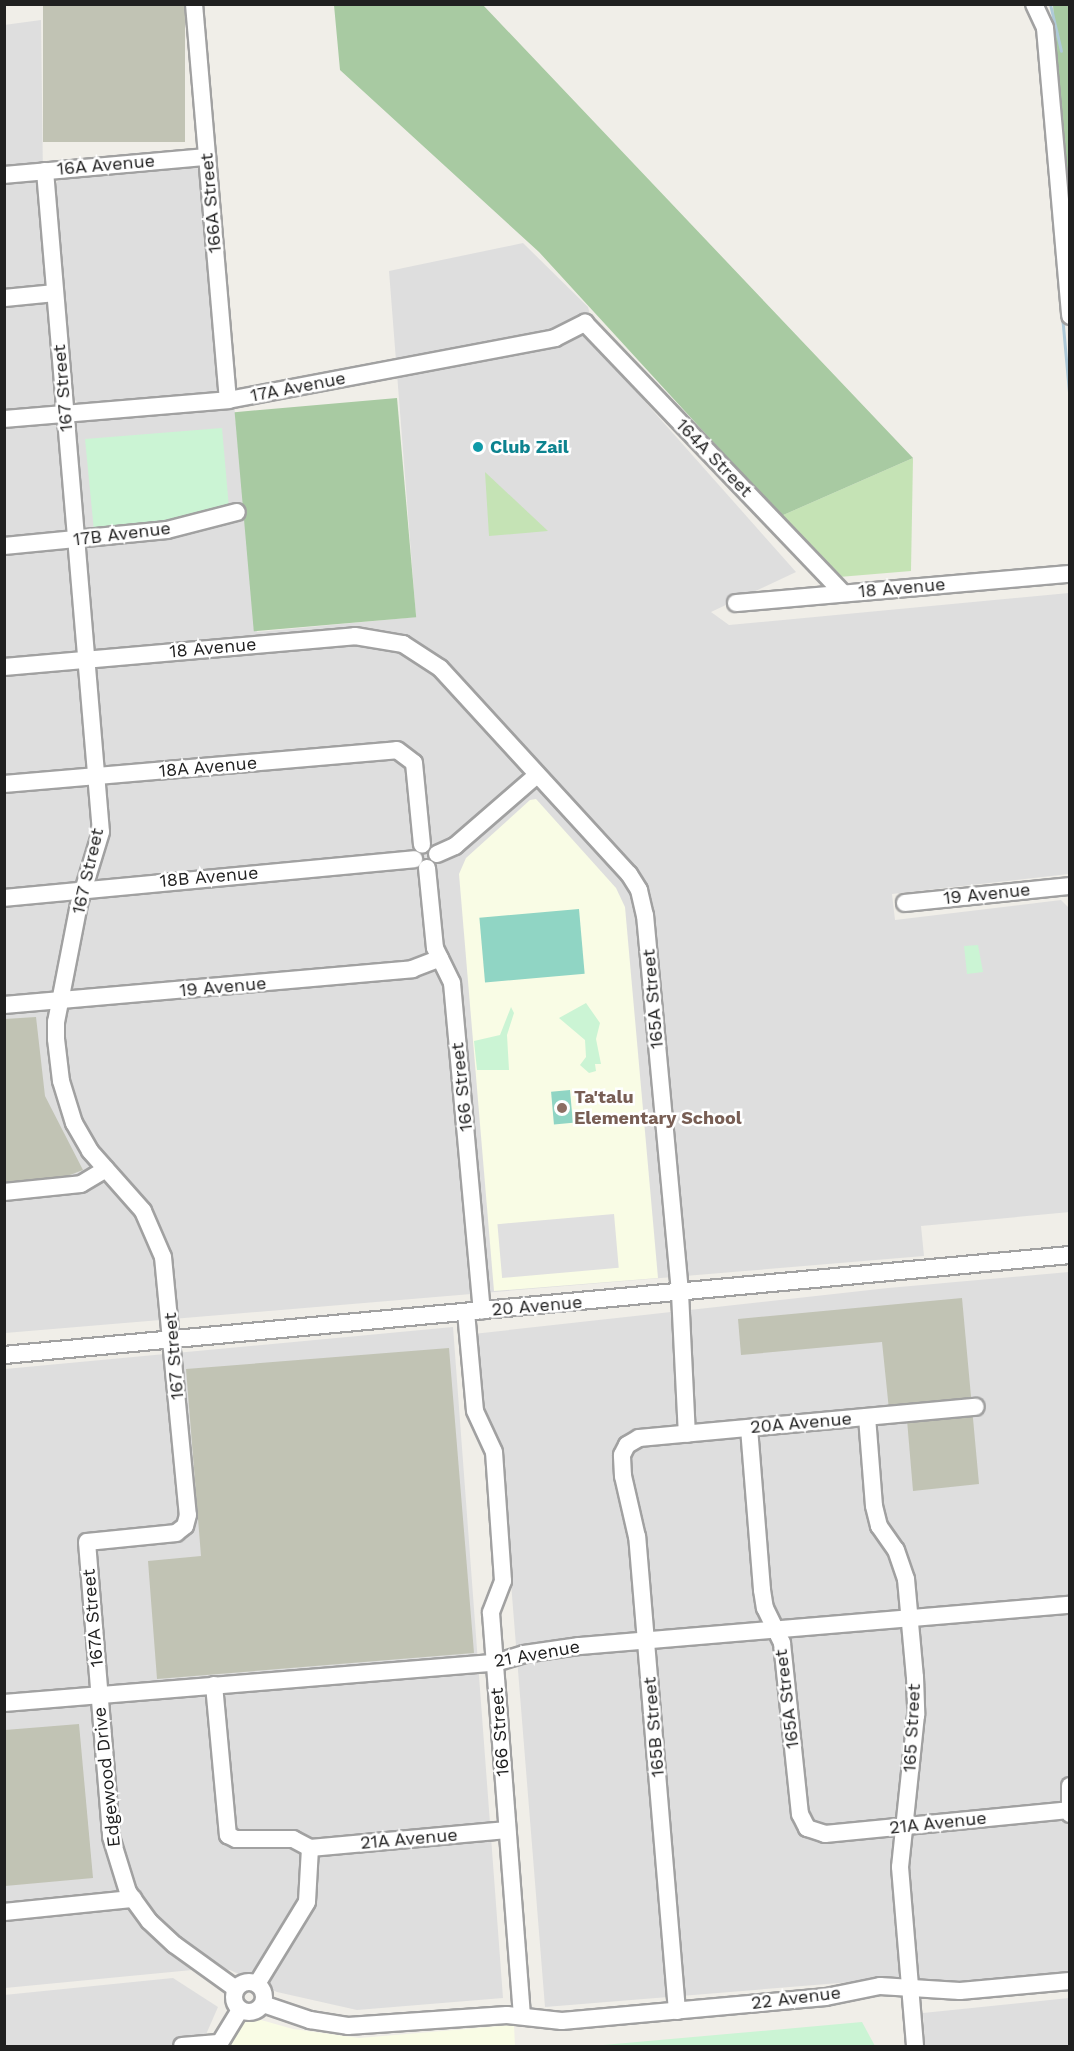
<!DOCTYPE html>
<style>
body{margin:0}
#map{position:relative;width:1074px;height:2051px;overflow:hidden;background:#f0eee8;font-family:"Work Sans",sans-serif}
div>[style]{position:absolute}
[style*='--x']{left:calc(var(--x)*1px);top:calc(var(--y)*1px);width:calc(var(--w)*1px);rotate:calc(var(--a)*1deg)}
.residential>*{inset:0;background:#dedede}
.education>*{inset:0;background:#f9fce5}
.construction>*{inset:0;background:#c1c3b4;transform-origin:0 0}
.grass>*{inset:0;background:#c5e3b5}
.forest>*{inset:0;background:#a8caa2;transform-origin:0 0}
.park>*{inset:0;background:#cbf4d4}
.pitch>*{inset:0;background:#90d5c4;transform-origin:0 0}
.parking>*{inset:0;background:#e0e0e0;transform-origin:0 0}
.stream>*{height:3px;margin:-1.5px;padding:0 1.5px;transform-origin:1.5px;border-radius:1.5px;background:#aec9d8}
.roads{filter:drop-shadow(2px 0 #a1a1a1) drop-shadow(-2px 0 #a1a1a1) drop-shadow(0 2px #a1a1a1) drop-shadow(0 -2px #a1a1a1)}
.minor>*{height:16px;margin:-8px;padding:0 8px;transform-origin:8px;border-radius:8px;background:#fff}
.minor>.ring{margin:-8px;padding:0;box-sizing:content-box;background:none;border:16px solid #fff;border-radius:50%}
.dots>*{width:16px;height:16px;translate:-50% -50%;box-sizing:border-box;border:3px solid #fff;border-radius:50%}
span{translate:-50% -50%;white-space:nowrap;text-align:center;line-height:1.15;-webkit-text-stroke:5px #fff;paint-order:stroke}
.street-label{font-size:18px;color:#202020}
.culture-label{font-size:18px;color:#0d838f;font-weight:700}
.left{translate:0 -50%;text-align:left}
.education-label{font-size:18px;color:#785e54;font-weight:700}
.frame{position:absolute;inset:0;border:6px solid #202020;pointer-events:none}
</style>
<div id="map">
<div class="residential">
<div style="clip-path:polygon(41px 20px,43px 179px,55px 423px,234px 404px,257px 632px,416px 617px,389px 271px,523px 243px,588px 307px,600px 351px,796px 572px,711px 612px,729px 625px,1069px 593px,1069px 874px,892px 894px,895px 920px,1061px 900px,1069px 908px,1070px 1212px,921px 1226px,924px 1256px,5px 1333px,4px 25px)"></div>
<div style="clip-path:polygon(194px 166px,202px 172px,219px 389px,215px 393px,78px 403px,72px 397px,55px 184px,62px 177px)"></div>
<div style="clip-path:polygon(1069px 1272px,1069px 1972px,955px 1984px,889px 1979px,545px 2007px,500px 1446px,479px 1411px,473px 1334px,888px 1288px)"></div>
<div style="clip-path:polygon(453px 1327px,503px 1998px,357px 2010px,277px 1992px,230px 1970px,213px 1968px,5px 1988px,5px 1369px)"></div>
<div style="clip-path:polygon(173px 1978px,218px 2007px,201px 2046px,5px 2046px,4px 1995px)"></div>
<div style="clip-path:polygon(1069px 1998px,1069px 2046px,925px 2046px,923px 2013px)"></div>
</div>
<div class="education">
<div style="clip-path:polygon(536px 799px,616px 888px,625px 907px,658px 1278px,494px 1291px,459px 874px,466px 858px,530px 800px)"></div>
<div style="clip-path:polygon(250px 2017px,293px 2029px,359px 2038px,514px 2025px,515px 2046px,228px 2046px,241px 2018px)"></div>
</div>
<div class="construction">
<div style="left:43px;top:5px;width:142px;height:137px"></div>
<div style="clip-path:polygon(36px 1017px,45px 1096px,83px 1170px,62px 1178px,5px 1182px,5px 1019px)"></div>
<div style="clip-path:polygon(962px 1298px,979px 1484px,913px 1491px,906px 1408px,889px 1410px,882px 1342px,741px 1355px,738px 1319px)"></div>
<div style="clip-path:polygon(449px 1348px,474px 1653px,157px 1679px,148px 1561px,201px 1556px,186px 1369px)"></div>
<div style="clip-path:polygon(79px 1724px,93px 1878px,5px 1886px,5px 1730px)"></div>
</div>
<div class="grass">
<div style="clip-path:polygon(913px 458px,911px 571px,839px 577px,781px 516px)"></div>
<div style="clip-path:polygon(485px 472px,548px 531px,489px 536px)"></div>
</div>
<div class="forest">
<div style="clip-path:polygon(334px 5px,483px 5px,913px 458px,781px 516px,539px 252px,340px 70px)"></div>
<div style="clip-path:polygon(1053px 5px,1069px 5px,1069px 273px)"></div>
<div style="left:397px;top:398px;width:220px;height:163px;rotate:85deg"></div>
</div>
<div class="park">
<div style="clip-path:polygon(222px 428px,229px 508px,171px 523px,94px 531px,85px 439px)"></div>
<div style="clip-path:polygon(978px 945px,983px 972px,967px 974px,964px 946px)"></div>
<div style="clip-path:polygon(586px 1003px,600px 1023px,596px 1039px,601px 1064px,595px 1064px,596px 1071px,589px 1073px,580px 1065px,586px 1057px,585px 1040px,559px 1018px)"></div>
<div style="clip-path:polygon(511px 1007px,514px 1013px,507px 1035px,509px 1070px,477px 1070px,474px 1041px,500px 1035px)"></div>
<div style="clip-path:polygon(862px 2022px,875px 2046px,592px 2046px)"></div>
</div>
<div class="pitch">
<div style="left:579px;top:909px;width:65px;height:100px;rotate:85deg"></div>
<div style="left:570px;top:1090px;width:33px;height:19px;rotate:85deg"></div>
</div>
<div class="parking">
<div style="left:614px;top:1214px;width:54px;height:117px;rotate:85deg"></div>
</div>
<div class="stream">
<div style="--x:1050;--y:4;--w:48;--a:76.8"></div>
<div style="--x:1062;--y:315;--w:88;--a:84.8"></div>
</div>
<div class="roads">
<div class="minor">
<div style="--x:194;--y:4;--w:397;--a:85.1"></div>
<div style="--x:1034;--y:4;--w:26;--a:65"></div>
<div style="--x:1045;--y:28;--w:289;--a:85"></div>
<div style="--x:45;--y:171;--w:663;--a:85.16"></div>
<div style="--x:101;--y:832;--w:75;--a:107"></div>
<div style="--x:79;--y:904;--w:120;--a:101"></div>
<div style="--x:56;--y:1022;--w:17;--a:90"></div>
<div style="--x:56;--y:1039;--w:42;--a:83.2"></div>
<div style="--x:61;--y:1081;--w:44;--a:72.8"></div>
<div style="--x:74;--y:1123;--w:32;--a:60"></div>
<div style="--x:90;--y:1151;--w:80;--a:48.5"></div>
<div style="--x:143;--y:1211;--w:50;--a:66.5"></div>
<div style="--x:163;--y:1257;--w:259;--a:84.5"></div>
<div style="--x:188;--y:1515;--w:11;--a:105"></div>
<div style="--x:185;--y:1526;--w:11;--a:142"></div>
<div style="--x:176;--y:1533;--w:89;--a:174.2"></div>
<div style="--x:87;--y:1542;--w:296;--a:85.3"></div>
<div style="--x:111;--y:1837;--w:58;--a:72.8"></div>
<div style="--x:128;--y:1892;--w:36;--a:54"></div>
<div style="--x:149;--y:1921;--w:35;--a:43"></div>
<div style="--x:175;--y:1945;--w:75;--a:35.8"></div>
<div style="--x:4;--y:175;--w:204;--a:-5.1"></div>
<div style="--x:4;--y:298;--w:51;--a:-5.6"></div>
<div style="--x:4;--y:419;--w:225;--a:-4.8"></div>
<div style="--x:228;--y:400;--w:333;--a:-10.7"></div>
<div style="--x:555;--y:338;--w:34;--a:-27"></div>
<div style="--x:585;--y:323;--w:373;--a:46.3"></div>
<div style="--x:4;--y:546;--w:164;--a:-5.6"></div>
<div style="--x:167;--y:530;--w:72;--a:-14.4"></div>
<div style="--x:736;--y:603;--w:335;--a:-5"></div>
<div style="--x:4;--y:667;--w:352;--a:-5"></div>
<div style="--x:355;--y:636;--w:49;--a:9.5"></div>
<div style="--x:403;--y:644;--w:44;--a:33"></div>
<div style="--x:440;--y:668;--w:280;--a:47.5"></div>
<div style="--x:629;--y:874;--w:19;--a:58"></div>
<div style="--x:639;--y:890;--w:26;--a:77"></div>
<div style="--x:645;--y:915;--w:380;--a:84.7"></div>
<div style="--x:680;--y:1293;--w:141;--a:87.2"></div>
<div style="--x:4;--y:784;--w:394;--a:-4.9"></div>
<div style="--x:397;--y:750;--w:21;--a:37"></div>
<div style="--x:414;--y:763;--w:82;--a:84.4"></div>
<div style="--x:437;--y:854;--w:20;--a:-24"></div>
<div style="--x:455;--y:846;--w:108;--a:-40.9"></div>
<div style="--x:427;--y:868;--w:80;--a:84.3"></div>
<div style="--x:435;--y:948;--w:39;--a:64"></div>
<div style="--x:452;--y:983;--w:329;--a:84.8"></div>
<div style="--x:4;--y:898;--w:412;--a:-5.4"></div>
<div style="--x:905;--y:903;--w:166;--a:-5.9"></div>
<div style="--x:4;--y:1005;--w:410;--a:-5"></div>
<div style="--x:412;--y:969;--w:30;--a:-21"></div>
<div style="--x:4;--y:1192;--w:77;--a:-5.9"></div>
<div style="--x:81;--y:1184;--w:29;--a:-31"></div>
<div style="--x:466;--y:1312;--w:99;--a:84.8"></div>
<div style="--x:475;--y:1411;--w:45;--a:65.1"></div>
<div style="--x:494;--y:1452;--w:129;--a:86"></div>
<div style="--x:503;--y:1581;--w:34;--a:111"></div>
<div style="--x:491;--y:1613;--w:403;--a:85.6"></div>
<div style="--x:4;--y:1355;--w:1071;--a:-5.36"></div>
<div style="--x:867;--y:1417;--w:89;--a:85.5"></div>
<div style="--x:874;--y:1506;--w:21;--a:76"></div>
<div style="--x:879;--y:1526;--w:29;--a:55"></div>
<div style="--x:896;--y:1550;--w:31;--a:71"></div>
<div style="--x:906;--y:1579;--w:98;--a:84.8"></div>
<div style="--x:915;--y:1677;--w:38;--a:88"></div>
<div style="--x:916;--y:1715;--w:153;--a:96"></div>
<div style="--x:900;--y:1867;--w:180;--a:85.2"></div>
<div style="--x:749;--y:1428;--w:163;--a:85.4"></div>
<div style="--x:762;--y:1590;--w:18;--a:81"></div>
<div style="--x:765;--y:1608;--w:39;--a:64"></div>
<div style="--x:782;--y:1643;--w:172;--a:84"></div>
<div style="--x:800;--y:1814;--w:16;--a:63"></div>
<div style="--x:807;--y:1828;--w:19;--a:18"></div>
<div style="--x:825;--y:1834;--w:245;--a:-5.6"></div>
<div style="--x:214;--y:1685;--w:151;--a:84.7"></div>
<div style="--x:228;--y:1835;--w:9;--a:27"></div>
<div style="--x:236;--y:1839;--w:57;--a:0"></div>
<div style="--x:293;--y:1839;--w:19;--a:28"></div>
<div style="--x:310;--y:1848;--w:54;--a:93.2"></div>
<div style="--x:307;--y:1902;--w:96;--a:121.4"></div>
<div style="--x:4;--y:1703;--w:493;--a:-4.7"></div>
<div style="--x:495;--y:1663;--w:30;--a:-17"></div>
<div style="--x:524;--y:1654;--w:56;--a:-8.3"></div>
<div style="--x:579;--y:1646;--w:493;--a:-4.8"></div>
<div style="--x:1070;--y:1786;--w:28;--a:90"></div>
<div style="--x:310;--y:1848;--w:198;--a:-5.2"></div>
<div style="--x:4;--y:1912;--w:130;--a:-5.8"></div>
<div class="ring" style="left:234px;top:1982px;width:14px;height:14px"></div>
<div style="--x:263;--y:2004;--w:50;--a:18.8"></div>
<div style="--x:310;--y:2020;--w:38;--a:9"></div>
<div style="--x:348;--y:2026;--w:159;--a:-4"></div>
<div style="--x:507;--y:2015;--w:55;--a:6.2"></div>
<div style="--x:562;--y:2021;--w:265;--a:-5.2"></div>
<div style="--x:826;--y:1997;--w:55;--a:-11.5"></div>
<div style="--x:880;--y:1986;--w:80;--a:3.6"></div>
<div style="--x:960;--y:1991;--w:110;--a:-5.2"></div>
<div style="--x:677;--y:2011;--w:476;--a:-94.8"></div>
<div style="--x:637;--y:1537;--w:63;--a:-102.9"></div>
<div style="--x:623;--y:1476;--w:21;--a:-93"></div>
<div style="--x:622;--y:1455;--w:11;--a:-63"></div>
<div style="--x:627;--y:1445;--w:14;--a:-30"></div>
<div style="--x:639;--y:1438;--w:338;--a:-5.3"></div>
<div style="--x:182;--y:2046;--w:36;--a:-5"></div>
<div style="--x:218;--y:2046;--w:42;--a:-58.6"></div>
</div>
</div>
<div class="dots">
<div style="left:478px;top:447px;background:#0f9aa8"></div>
<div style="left:562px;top:1108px;background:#8d6e63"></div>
</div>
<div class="street-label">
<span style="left:106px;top:165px;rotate:-5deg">16A Avenue</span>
<span style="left:211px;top:203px;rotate:-95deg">166A Street</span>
<span style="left:298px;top:387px;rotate:-11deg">17A Avenue</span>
<span style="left:63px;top:388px;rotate:-95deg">167 Street</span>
<span style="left:714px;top:458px;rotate:46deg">164A Street</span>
<span style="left:122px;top:534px;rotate:-7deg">17B Avenue</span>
<span style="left:902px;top:588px;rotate:-5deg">18 Avenue</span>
<span style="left:213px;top:648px;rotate:-5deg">18 Avenue</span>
<span style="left:208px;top:767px;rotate:-5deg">18A Avenue</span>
<span style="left:88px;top:871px;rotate:-77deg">167 Street</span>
<span style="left:209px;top:877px;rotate:-5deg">18B Avenue</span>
<span style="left:987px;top:894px;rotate:-6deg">19 Avenue</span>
<span style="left:223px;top:987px;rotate:-5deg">19 Avenue</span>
<span style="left:653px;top:999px;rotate:-95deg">165A Street</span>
<span style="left:462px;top:1087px;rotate:-96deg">166 Street</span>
<span style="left:537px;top:1306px;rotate:-5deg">20 Avenue</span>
<span style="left:174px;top:1356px;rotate:-95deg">167 Street</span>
<span style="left:801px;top:1423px;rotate:-5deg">20A Avenue</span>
<span style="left:93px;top:1618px;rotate:-95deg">167A Street</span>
<span style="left:537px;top:1654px;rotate:-10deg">21 Avenue</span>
<span style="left:787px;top:1699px;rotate:-97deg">165A Street</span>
<span style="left:654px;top:1727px;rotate:-95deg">165B Street</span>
<span style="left:912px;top:1728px;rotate:-87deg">165 Street</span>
<span style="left:500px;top:1732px;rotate:-94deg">166 Street</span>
<span style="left:107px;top:1777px;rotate:-96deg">Edgewood Drive</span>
<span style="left:938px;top:1823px;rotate:-6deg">21A Avenue</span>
<span style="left:409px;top:1839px;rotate:-5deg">21A Avenue</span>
<span style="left:796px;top:1998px;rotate:-7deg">22 Avenue</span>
</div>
<div class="culture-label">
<span class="left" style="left:490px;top:447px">Club Zail</span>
</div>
<div class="education-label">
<span class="left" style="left:574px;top:1108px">Ta'talu<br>Elementary School</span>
</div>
<div class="frame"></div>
</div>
